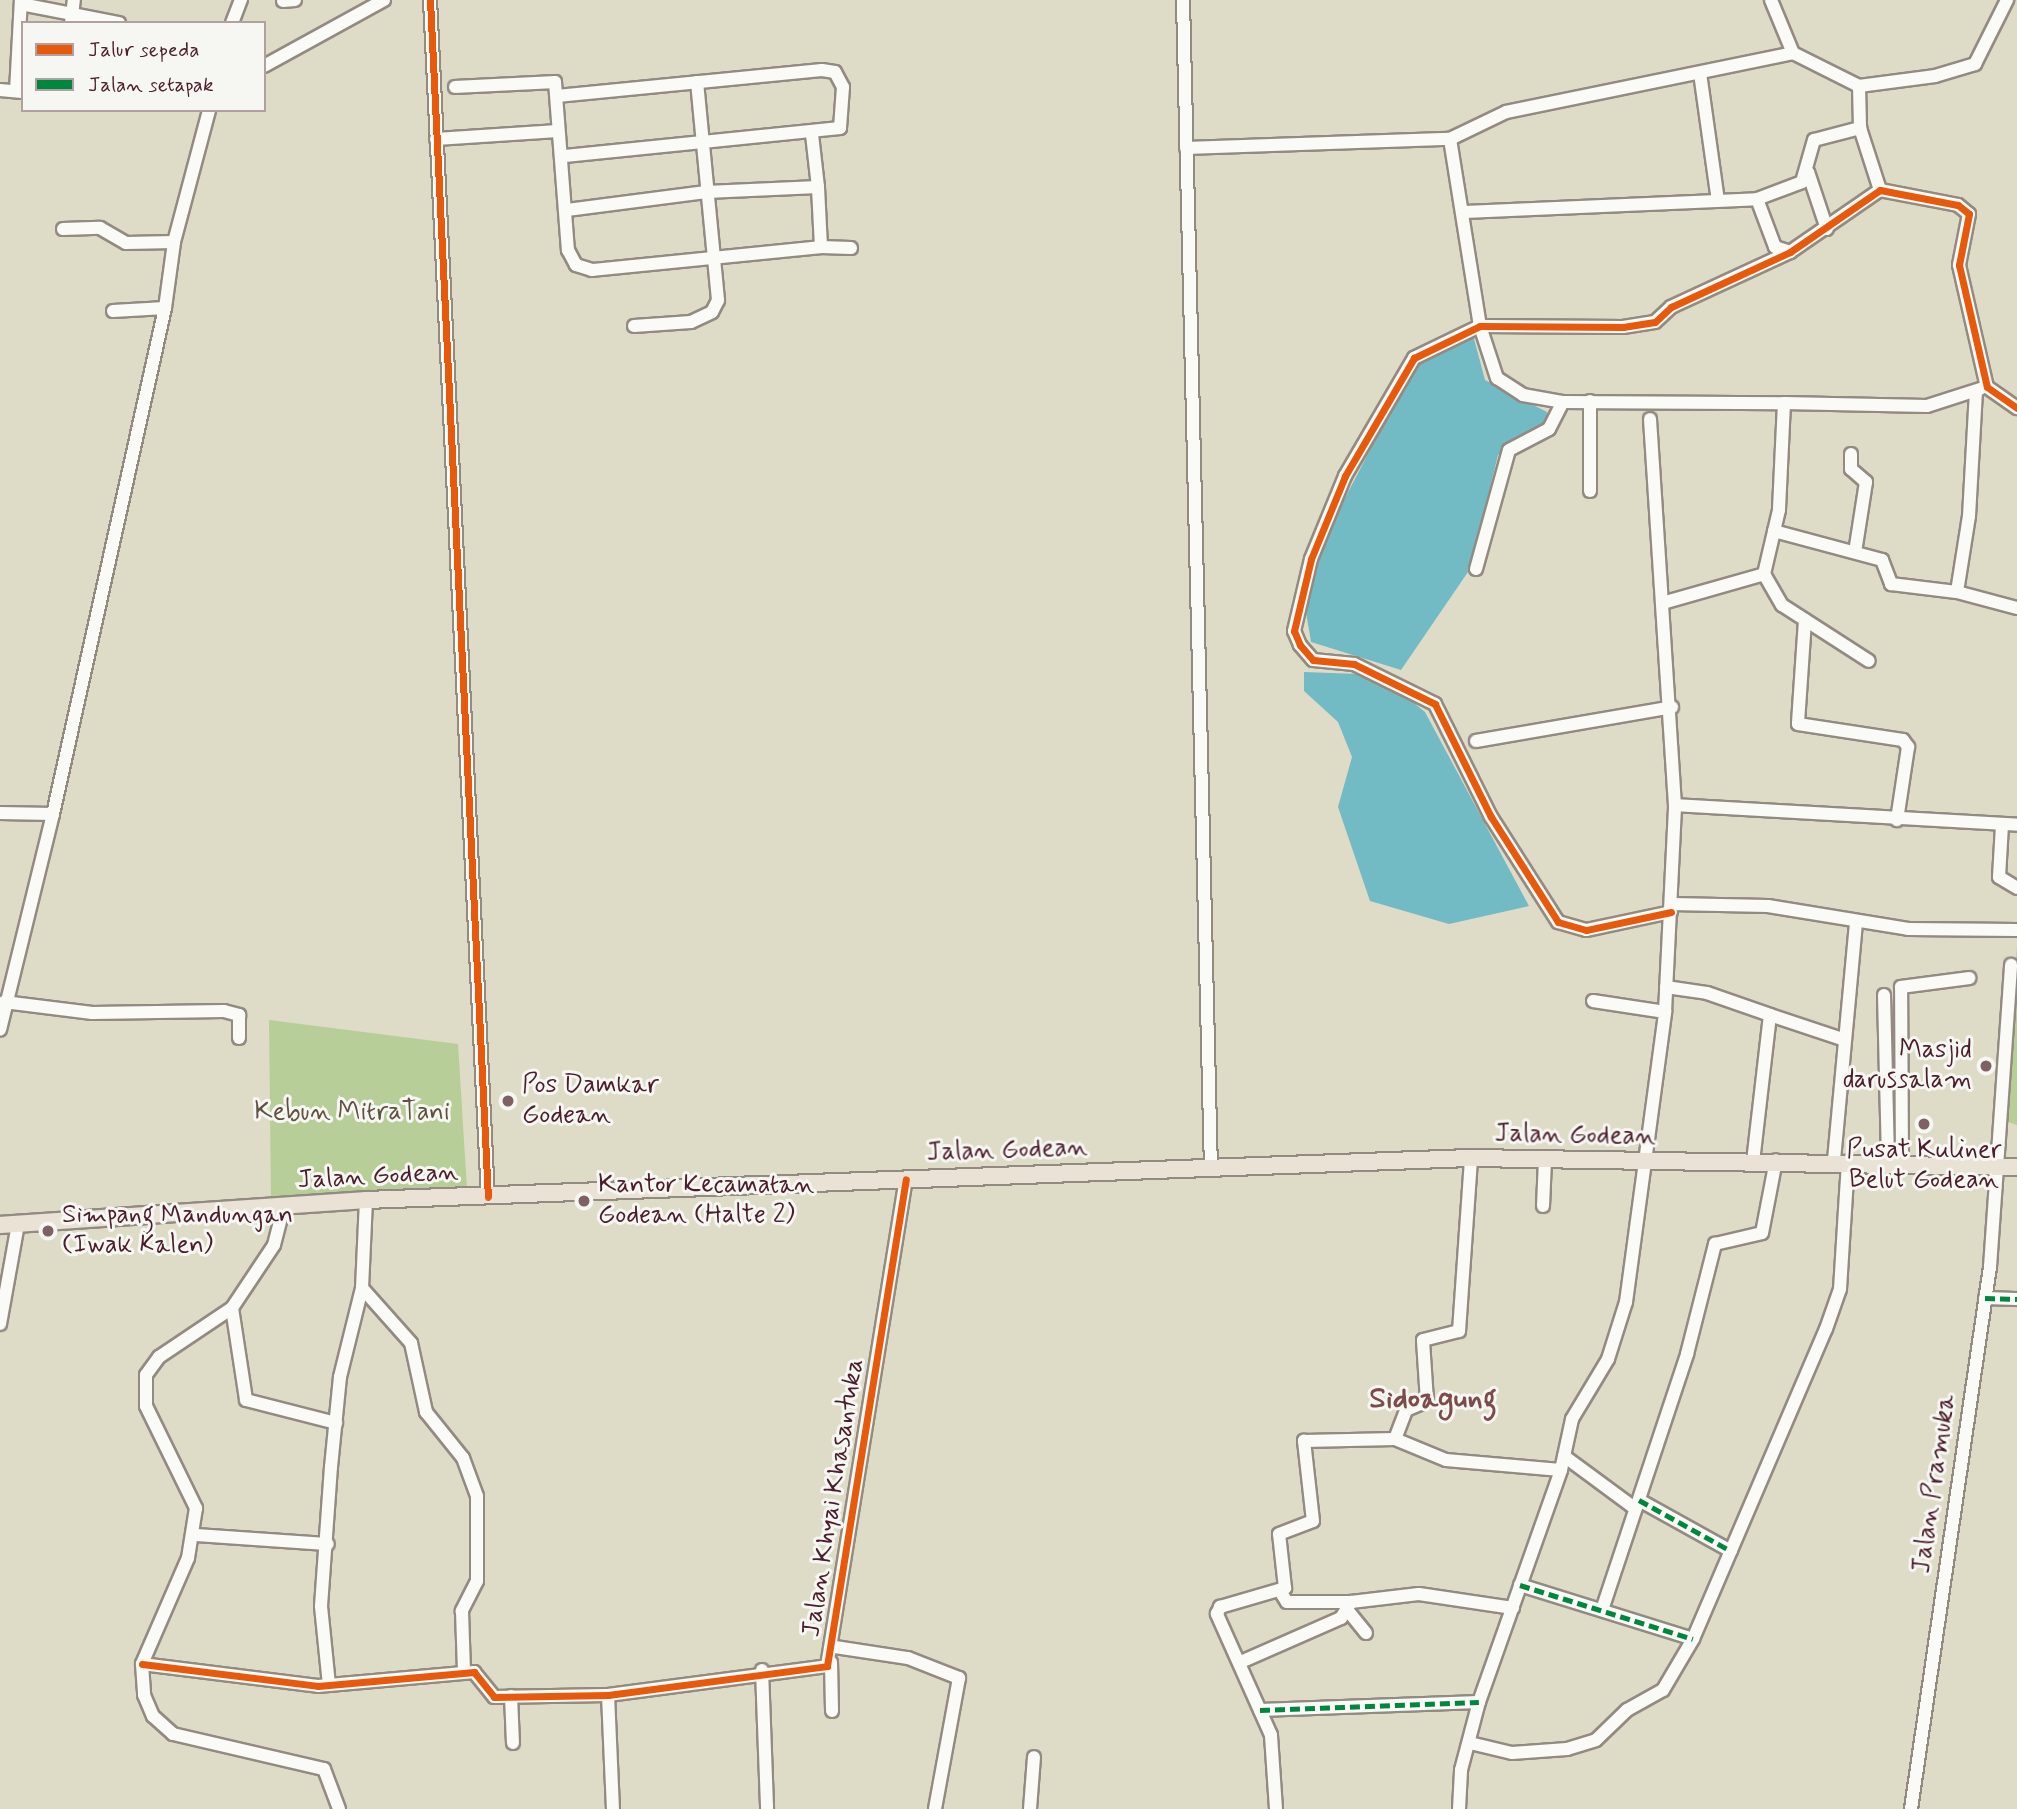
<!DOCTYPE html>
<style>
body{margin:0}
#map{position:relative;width:2017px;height:1809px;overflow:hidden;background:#dedbc7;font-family:Mynerve,sans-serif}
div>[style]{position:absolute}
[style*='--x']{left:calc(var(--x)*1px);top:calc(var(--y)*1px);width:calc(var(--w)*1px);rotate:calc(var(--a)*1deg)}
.green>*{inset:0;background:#b7ce99}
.water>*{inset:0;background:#72bac4}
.roads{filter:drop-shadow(2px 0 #938a82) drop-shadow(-2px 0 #938a82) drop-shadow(0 2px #938a82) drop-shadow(0 -2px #938a82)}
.minor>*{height:12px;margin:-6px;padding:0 6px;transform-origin:6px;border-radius:6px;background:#fafaf7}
.major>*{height:16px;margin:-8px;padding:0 8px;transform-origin:8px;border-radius:8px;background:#e9e2d5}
.quiet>*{height:5px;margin-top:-2.5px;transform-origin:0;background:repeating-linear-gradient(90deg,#00873e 0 10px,transparent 0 15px)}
.cycleway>*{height:7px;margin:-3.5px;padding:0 3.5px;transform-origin:3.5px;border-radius:3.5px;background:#e8590c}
.dots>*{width:19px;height:19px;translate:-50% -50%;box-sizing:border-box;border:4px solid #f6f6f2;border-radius:50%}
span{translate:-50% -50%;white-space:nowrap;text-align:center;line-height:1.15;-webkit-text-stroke:6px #f6f6f2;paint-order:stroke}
.poi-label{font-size:26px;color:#4a1f2b}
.right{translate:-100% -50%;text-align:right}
.left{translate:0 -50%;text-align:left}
.park-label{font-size:26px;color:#615141}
.street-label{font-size:26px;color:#4a1f2b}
.quarter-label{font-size:30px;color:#7d4b4a;font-weight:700}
.legend{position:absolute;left:21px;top:21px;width:245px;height:91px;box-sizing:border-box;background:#f6f6f2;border:2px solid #b1a0a2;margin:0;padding:9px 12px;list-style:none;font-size:21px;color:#4a1f2b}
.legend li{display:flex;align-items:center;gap:14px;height:35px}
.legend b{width:35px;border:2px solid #b1a0a2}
</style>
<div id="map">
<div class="green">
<div style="clip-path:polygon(2017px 946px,2017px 1125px,2003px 1120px)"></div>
<div style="clip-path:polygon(269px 1020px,458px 1044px,467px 1189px,271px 1197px)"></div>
</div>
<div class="water">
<div style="clip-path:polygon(1473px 335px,1485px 380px,1547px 412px,1547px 420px,1498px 455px,1470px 569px,1401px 670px,1311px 642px,1306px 612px,1321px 544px,1417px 360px)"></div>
<div style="clip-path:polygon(1304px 672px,1359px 674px,1398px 690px,1425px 712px,1529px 906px,1449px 924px,1370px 901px,1338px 807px,1352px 757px,1338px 722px,1304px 691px)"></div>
</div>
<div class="roads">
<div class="minor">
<div style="--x:430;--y:0;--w:1198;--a:87.23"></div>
<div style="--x:1183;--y:0;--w:1169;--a:88.63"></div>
<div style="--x:1771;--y:0;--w:57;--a:67.5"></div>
<div style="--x:283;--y:1;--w:12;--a:-5"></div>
<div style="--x:21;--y:4;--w:100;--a:11"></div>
<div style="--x:71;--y:23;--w:23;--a:-83"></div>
<div style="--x:232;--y:23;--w:25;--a:-69"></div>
<div style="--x:264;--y:66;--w:137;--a:-28.8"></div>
<div style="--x:1700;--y:73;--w:129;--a:82"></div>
<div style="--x:1859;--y:86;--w:42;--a:88.6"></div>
<div style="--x:1860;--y:128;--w:65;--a:72.1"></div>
<div style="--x:455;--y:87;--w:100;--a:-2.9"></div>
<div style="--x:555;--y:82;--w:169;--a:85.6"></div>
<div style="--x:568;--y:250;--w:17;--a:62"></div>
<div style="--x:576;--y:265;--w:17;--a:17"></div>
<div style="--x:592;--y:270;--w:230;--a:-5.7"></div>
<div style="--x:821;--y:247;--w:60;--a:-92.9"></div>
<div style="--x:0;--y:90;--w:22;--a:5"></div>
<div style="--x:16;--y:91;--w:91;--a:-86.9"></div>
<div style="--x:557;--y:96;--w:266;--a:-5.6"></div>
<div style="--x:822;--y:70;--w:13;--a:9"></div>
<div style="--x:835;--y:72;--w:17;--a:62"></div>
<div style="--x:843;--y:87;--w:41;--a:94.2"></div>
<div style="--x:840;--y:128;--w:279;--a:174.2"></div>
<div style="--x:436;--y:139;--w:122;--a:-3.8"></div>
<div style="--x:1450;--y:139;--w:189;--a:80.9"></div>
<div style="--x:1480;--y:326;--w:55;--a:71.9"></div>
<div style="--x:1497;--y:378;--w:31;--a:33"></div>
<div style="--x:1523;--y:395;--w:41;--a:9.9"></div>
<div style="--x:1563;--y:402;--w:221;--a:0.3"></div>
<div style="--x:1784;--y:403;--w:107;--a:92.7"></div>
<div style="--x:1779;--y:510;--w:66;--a:103.2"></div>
<div style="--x:1764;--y:574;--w:36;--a:60"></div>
<div style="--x:1782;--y:605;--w:103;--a:32.8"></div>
<div style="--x:1186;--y:148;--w:264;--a:-2"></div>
<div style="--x:1450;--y:139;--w:62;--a:-25.7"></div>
<div style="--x:1506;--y:112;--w:293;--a:-11.6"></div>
<div style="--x:1793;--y:53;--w:74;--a:26.6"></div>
<div style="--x:1859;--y:86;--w:77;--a:-7.5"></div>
<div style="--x:1935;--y:76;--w:42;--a:-16.7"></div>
<div style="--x:1975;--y:64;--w:72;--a:-63.4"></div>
<div style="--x:1808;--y:172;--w:60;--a:71.6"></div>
<div style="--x:1757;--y:199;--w:48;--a:-20.7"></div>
<div style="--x:1802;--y:182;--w:44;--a:-74.1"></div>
<div style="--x:1814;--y:140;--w:48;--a:-14.6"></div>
<div style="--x:567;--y:210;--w:140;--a:-7.4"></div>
<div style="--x:706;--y:192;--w:112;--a:-2.6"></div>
<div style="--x:818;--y:187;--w:53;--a:-96.5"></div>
<div style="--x:1465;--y:212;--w:292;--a:-2.5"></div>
<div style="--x:1757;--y:199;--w:51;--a:69.4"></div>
<div style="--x:1775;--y:247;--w:16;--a:18"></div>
<div style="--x:63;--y:229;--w:37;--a:-2"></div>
<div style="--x:100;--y:228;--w:30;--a:30"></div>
<div style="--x:126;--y:243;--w:48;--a:-1.2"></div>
<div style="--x:821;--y:247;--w:30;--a:2"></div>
<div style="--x:113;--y:311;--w:52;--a:-3.3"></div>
<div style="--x:634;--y:326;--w:57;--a:-4"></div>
<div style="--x:691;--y:322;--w:23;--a:-25"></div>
<div style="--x:712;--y:312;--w:13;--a:-63"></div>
<div style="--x:718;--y:300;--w:219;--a:-95.5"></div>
<div style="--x:1976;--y:391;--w:125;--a:93.2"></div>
<div style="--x:1969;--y:516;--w:77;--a:99"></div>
<div style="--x:1957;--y:592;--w:62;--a:14.9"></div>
<div style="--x:1784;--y:403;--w:143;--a:1.2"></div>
<div style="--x:1927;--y:406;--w:56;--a:-17.8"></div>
<div style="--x:1650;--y:419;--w:387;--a:86.3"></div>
<div style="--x:1675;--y:805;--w:343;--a:3.3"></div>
<div style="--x:1851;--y:454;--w:15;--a:90"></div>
<div style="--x:1851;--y:469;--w:20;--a:41"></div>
<div style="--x:1866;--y:482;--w:71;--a:98.9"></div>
<div style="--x:1590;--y:491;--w:90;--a:-90"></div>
<div style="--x:1774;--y:531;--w:112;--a:15"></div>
<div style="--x:1882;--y:560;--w:26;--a:69"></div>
<div style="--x:1891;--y:584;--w:66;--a:6.9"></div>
<div style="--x:1476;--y:569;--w:123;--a:-74.5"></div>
<div style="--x:1509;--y:450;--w:45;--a:-27.7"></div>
<div style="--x:1549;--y:429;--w:30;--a:-63"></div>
<div style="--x:1666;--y:602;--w:102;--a:-15.9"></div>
<div style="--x:1805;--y:620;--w:104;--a:93.9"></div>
<div style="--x:1798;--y:724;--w:106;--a:8.7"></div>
<div style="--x:1903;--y:740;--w:9;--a:54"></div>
<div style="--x:1908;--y:747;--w:74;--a:98.6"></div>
<div style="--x:1476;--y:741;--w:199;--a:-9.8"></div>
<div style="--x:0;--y:813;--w:53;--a:1.1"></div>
<div style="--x:53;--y:814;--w:222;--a:103.8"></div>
<div style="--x:53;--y:814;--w:518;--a:-77.52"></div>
<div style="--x:165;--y:308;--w:67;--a:-82.2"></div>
<div style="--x:174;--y:242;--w:137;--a:-75.1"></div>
<div style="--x:2002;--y:825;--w:52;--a:93.3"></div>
<div style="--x:1999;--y:877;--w:21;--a:31"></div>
<div style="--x:1672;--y:904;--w:96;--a:1.2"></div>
<div style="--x:1768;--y:906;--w:142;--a:9.3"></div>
<div style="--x:1908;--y:929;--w:109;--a:0.5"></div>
<div style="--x:1671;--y:912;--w:87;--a:168"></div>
<div style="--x:1586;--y:930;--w:29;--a:-164"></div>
<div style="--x:1558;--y:922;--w:125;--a:-122.5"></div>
<div style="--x:1491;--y:817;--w:126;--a:-116.4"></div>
<div style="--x:1435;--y:704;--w:90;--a:-153.7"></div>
<div style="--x:1354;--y:664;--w:41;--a:-174.4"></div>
<div style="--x:1313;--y:660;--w:20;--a:-131"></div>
<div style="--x:1300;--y:645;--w:15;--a:-113"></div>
<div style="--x:1294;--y:631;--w:74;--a:-76.7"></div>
<div style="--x:1311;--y:559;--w:90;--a:-67.7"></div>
<div style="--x:1345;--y:476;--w:137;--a:-59.7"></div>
<div style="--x:1414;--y:358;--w:73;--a:-25.9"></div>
<div style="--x:1480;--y:326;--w:143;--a:0.4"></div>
<div style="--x:1623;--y:327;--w:32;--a:-9"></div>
<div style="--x:1655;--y:322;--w:22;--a:-43"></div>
<div style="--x:1671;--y:307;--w:131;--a:-24.8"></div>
<div style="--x:1790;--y:252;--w:109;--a:-34.6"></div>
<div style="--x:1880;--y:190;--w:79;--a:10.9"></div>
<div style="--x:1958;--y:205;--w:14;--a:39"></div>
<div style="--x:1969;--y:214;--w:52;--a:101.1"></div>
<div style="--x:1959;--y:265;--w:125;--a:77.1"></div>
<div style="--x:1987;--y:387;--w:37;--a:35"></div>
<div style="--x:1666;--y:987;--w:41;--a:8.3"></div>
<div style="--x:1707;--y:993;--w:67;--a:19.2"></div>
<div style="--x:1770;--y:1015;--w:147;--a:96.6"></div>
<div style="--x:1884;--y:995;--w:167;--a:88.6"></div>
<div style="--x:1593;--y:1001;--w:73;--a:8.7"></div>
<div style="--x:4;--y:1002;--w:89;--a:7.1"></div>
<div style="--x:92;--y:1013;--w:132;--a:-0.9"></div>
<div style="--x:224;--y:1011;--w:16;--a:15"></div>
<div style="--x:239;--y:1015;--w:23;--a:90"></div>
<div style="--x:1770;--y:1015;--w:76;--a:18.4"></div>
<div style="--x:1834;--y:1160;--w:240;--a:-84.7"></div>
<div style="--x:1902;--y:1162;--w:175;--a:-90.3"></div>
<div style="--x:1901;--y:987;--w:69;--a:-7.5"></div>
<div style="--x:366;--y:1200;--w:88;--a:92.6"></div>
<div style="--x:362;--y:1288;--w:74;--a:48.3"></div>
<div style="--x:411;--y:1343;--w:71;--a:77.7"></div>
<div style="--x:426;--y:1412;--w:59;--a:51.2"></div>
<div style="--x:463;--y:1458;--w:40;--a:69.8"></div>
<div style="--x:477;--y:1496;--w:85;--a:90"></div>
<div style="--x:477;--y:1581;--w:34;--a:117"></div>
<div style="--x:462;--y:1611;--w:60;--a:88.1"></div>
<div style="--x:284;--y:1206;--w:40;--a:104.4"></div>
<div style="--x:274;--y:1245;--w:76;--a:123.7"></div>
<div style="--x:232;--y:1308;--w:88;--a:146.1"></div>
<div style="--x:159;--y:1357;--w:22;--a:126"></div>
<div style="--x:146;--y:1375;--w:31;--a:90"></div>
<div style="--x:146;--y:1406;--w:114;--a:63.9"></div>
<div style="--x:196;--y:1508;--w:51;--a:99.1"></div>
<div style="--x:188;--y:1558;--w:116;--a:113.5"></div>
<div style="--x:142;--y:1664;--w:31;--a:86"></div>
<div style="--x:144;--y:1695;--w:23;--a:67"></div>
<div style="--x:153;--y:1716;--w:27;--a:42"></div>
<div style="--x:173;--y:1734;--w:155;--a:13.1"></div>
<div style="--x:324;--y:1769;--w:43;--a:69.4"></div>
<div style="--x:1543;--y:1206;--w:46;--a:-87.5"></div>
<div style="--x:1985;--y:1298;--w:32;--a:2"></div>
<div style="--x:232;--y:1308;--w:93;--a:81.3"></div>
<div style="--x:246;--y:1400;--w:93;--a:14.3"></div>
<div style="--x:0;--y:1324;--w:102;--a:-79.8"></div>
<div style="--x:1395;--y:1439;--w:31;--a:-69"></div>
<div style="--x:1406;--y:1410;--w:23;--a:-23"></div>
<div style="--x:1427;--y:1401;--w:61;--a:-93.8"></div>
<div style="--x:1423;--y:1340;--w:37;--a:-14"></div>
<div style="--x:1459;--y:1331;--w:173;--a:-86"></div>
<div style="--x:1564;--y:1456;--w:89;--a:36.4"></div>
<div style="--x:1639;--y:1500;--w:105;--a:29"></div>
<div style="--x:195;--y:1535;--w:133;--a:3.9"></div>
<div style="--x:1520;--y:1585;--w:181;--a:17.3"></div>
<div style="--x:1280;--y:1591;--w:13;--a:58"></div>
<div style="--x:1287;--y:1602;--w:64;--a:0"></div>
<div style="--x:1602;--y:1610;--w:270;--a:-71.6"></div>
<div style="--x:1687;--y:1354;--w:114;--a:-75.7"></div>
<div style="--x:1715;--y:1244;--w:48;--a:-13.2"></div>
<div style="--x:1762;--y:1233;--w:74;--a:-79.1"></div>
<div style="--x:1349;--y:1612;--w:27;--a:51"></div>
<div style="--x:835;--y:1647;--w:74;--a:8.6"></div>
<div style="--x:908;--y:1658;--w:55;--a:21.4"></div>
<div style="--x:959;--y:1678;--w:133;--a:100.4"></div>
<div style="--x:1243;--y:1661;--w:107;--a:-23.7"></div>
<div style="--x:1341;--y:1618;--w:19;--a:-58"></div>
<div style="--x:1351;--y:1602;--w:68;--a:-6.7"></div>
<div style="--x:1419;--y:1594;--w:95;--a:8.5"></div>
<div style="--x:831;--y:1662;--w:49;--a:88.8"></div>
<div style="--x:142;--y:1664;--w:177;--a:7.1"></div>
<div style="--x:318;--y:1686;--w:157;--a:-5.1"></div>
<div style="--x:474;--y:1672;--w:32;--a:51"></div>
<div style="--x:494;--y:1697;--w:114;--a:-1"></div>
<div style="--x:608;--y:1695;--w:221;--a:-7.5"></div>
<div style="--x:827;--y:1666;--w:493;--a:-80.8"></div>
<div style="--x:762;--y:1670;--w:139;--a:87.9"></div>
<div style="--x:329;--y:1685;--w:79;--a:-95.8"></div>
<div style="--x:321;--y:1606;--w:139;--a:-85.9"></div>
<div style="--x:331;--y:1467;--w:90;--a:-84.3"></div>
<div style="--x:340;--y:1377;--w:92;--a:-76.1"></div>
<div style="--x:608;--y:1695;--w:114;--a:87.5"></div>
<div style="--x:511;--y:1696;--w:47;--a:87.6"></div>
<div style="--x:1260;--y:1710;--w:219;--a:-2.1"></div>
<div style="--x:1470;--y:1743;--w:43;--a:13.4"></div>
<div style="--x:1512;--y:1753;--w:55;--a:-4.2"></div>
<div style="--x:1567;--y:1749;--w:30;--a:-17"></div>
<div style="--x:1596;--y:1740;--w:43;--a:-44.1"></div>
<div style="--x:1627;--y:1710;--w:41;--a:-29.1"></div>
<div style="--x:1663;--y:1690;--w:59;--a:-59.5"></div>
<div style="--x:1693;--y:1639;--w:337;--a:-66.8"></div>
<div style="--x:1826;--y:1329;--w:42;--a:-70.7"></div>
<div style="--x:1840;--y:1289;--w:128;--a:-86.4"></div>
<div style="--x:1030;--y:1809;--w:52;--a:-85.6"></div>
<div style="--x:1276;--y:1809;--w:74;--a:-93.9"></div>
<div style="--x:1271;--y:1735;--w:133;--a:-114.1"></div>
<div style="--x:1217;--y:1614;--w:8;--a:-67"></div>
<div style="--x:1220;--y:1607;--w:68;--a:-16.3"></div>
<div style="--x:1285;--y:1588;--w:54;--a:-96.3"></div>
<div style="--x:1279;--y:1534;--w:36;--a:-21"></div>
<div style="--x:1313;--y:1521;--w:81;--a:-96.4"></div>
<div style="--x:1304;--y:1441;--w:91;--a:-1.3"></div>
<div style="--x:1395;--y:1439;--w:55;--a:22.4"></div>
<div style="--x:1446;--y:1460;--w:115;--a:5"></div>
<div style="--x:1459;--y:1809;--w:39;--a:-87"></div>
<div style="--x:1461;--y:1770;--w:70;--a:-75.2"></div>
<div style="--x:1479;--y:1702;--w:246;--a:-70.5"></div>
<div style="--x:1561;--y:1470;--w:52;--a:-77.8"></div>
<div style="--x:1572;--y:1419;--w:70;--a:-59"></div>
<div style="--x:1608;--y:1359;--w:60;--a:-72.5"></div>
<div style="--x:1626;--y:1302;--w:293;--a:-82.3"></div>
<div style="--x:1665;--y:1012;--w:207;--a:-87.2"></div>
<div style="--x:1911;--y:1809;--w:548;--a:-81.71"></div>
<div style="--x:1990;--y:1267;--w:303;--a:-86"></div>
</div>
<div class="major">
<div style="--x:0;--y:1225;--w:367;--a:-3.9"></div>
<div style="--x:366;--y:1200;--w:1106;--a:-2.18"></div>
<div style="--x:1471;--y:1158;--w:546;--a:0.94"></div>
</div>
</div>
<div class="quiet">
<div style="--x:1985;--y:1298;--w:32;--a:2"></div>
<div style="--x:1639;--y:1500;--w:105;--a:29"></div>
<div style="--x:1520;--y:1585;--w:181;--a:17.3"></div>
<div style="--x:1260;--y:1710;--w:219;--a:-2.1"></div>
</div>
<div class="cycleway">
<div style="--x:430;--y:0;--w:1198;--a:87.23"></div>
<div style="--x:1671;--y:912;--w:87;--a:168"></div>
<div style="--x:1586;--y:930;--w:29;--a:-164"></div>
<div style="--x:1558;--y:922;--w:125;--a:-122.5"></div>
<div style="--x:1491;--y:817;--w:126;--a:-116.4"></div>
<div style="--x:1435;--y:704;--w:90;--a:-153.7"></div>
<div style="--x:1354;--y:664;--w:41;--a:-174.4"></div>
<div style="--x:1313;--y:660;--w:20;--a:-131"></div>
<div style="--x:1300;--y:645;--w:15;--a:-113"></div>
<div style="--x:1294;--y:631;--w:74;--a:-76.7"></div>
<div style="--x:1311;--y:559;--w:90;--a:-67.7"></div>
<div style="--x:1345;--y:476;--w:137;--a:-59.7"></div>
<div style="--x:1414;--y:358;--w:73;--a:-25.9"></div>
<div style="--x:1480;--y:326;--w:143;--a:0.4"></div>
<div style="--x:1623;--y:327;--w:32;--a:-9"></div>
<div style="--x:1655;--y:322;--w:22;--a:-43"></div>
<div style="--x:1671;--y:307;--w:131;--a:-24.8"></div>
<div style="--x:1790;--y:252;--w:109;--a:-34.6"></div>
<div style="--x:1880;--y:190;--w:79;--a:10.9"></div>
<div style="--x:1958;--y:205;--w:14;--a:39"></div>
<div style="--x:1969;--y:214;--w:52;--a:101.1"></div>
<div style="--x:1959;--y:265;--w:125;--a:77.1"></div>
<div style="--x:1987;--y:387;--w:37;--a:35"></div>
<div style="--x:142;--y:1664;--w:177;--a:7.1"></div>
<div style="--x:318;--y:1686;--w:157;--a:-5.1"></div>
<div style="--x:474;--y:1672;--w:32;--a:51"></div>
<div style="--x:494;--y:1697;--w:114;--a:-1"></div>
<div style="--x:608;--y:1695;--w:221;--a:-7.5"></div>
<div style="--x:827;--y:1666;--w:493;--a:-80.8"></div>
</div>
<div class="dots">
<div style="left:1986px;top:1066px;background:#7e6162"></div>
<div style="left:508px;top:1101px;background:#7e6162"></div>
<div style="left:1924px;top:1124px;background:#7e6162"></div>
<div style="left:584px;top:1201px;background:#7e6162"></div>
<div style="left:48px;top:1231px;background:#7e6162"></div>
</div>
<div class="poi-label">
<span class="right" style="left:1972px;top:1066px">Masjid<br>darussalam</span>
<span class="left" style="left:522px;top:1101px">Pos Damkar<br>Godean</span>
<span style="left:1924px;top:1166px">Pusat Kuliner<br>Belut Godean</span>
<span class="left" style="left:598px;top:1201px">Kantor Kecamatan<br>Godean (Halte 2)</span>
<span class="left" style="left:62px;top:1231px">Simpang Mandungan<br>(Iwak Kalen)</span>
</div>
<div class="park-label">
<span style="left:352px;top:1113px">Kebun MitraTani</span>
</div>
<div class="street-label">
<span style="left:1575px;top:1136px;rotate:1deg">Jalan Godean</span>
<span style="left:1007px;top:1151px;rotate:-2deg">Jalan Godean</span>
<span style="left:378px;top:1177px;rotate:-3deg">Jalan Godean</span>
<span style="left:1935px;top:1484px;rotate:-82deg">Jalan Pramuka</span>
<span style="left:834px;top:1498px;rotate:-81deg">Jalan Khyai Khasantuka</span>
</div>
<div class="quarter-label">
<span style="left:1433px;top:1399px">Sidoagung</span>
</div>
<ul class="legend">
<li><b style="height:9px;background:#e8590c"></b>Jalur sepeda</li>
<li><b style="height:9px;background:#00873e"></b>Jalan setapak</li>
</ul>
</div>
